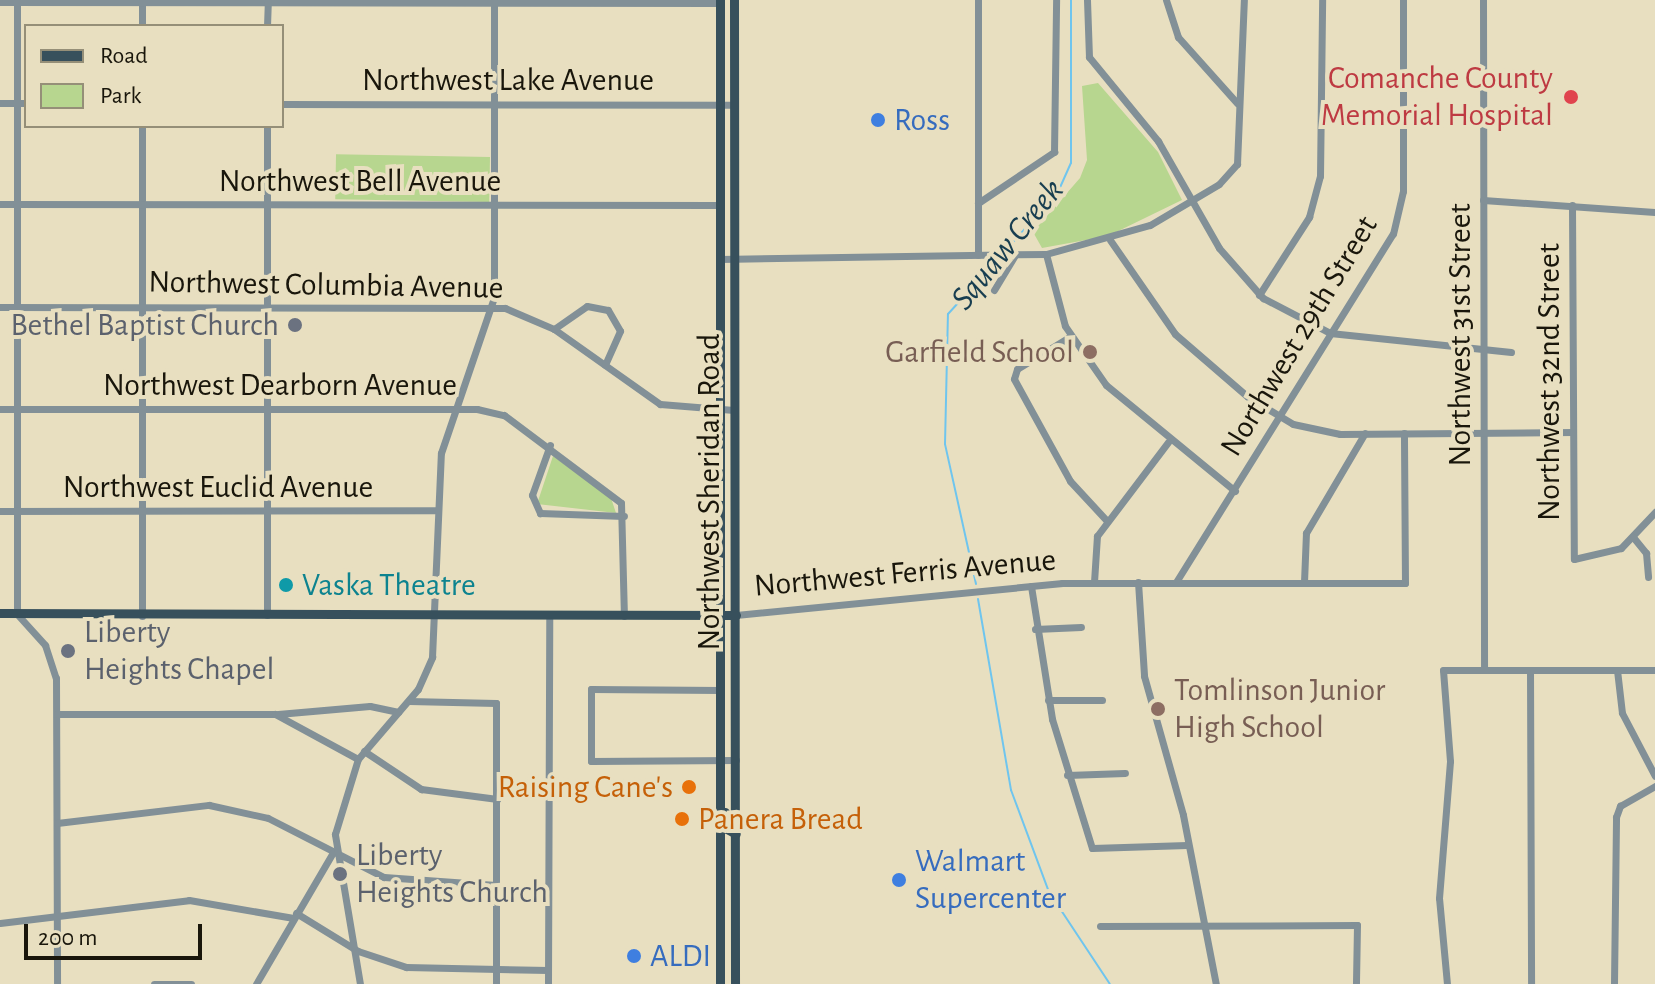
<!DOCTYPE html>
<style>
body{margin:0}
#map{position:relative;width:1655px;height:984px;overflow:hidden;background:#e8dfc0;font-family:"Alegreya Sans",sans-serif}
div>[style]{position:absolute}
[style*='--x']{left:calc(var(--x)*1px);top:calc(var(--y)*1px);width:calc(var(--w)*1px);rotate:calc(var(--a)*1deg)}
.green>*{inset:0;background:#b7d68f;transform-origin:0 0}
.stream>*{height:2px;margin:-1px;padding:0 1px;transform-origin:1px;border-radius:1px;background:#6fc5ee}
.minor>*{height:7px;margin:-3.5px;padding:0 3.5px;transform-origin:3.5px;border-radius:3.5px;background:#829097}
.major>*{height:9px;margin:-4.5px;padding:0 4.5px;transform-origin:4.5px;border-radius:4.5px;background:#37505c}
.dots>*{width:22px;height:22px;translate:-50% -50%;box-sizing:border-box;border:4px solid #e8dfc0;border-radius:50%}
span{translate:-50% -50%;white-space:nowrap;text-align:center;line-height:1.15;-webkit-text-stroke:8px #e8dfc0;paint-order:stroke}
.health-label{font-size:32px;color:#be3a42}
.right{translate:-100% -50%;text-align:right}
.street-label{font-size:32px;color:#19160b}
.shop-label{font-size:32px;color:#366cbe}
.left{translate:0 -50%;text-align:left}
.worship-label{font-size:32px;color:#5b616d}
.education-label{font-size:32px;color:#785e54}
.culture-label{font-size:32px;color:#0d838f}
.food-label{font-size:32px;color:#c56008}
.water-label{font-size:34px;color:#183e50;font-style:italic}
.legend{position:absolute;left:24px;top:24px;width:260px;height:104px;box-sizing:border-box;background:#e8dfc0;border:2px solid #958f78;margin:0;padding:10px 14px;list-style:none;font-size:24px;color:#19160b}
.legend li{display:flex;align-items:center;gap:16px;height:40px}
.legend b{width:40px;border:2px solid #958f78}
.scale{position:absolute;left:24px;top:924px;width:178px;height:36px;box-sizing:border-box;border:4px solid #19160b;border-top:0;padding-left:10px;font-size:24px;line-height:28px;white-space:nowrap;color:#19160b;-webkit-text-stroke:6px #e8dfc0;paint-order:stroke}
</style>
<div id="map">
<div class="green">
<div style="clip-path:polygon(1098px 83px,1158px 152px,1182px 200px,1108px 236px,1042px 248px,1033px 232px,1080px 178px,1087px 160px,1082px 86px)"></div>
<div style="left:490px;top:157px;width:45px;height:154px;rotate:91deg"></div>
<div style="clip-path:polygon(553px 456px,611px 498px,616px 513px,537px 504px)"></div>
</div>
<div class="stream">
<div style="--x:1004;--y:252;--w:81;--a:-48"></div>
<div style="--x:1058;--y:192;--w:32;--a:-66"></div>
<div style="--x:1071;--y:163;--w:163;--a:-90"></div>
<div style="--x:976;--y:584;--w:143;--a:-102.5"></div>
<div style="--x:945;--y:444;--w:130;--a:-88.7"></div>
<div style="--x:948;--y:314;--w:77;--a:-47.6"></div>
<div style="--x:978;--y:599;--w:194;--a:80.2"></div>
<div style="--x:1011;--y:790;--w:109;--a:69.6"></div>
<div style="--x:1049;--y:892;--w:110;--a:56.5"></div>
</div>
<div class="minor">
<div style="--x:17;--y:0;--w:614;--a:90"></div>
<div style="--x:17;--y:614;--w:42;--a:47.9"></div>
<div style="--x:45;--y:645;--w:35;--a:72"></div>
<div style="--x:56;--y:678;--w:306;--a:89.8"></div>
<div style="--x:142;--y:0;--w:26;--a:90"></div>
<div style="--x:1087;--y:0;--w:57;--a:88"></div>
<div style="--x:1089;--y:57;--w:109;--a:50.6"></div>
<div style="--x:1158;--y:141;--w:123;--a:60.3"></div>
<div style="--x:1219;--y:248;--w:67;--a:48.7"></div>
<div style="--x:1263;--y:298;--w:76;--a:27.6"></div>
<div style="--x:1330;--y:333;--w:182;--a:6"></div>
<div style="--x:1166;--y:0;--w:39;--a:72"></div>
<div style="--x:1178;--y:37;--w:89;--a:48.2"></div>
<div style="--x:1483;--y:0;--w:669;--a:89.91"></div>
<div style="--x:0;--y:2;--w:720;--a:0.08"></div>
<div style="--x:267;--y:26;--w:26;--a:-88"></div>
<div style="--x:0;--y:103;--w:26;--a:0"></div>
<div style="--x:282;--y:104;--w:452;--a:0.1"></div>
<div style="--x:142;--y:126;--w:490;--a:90"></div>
<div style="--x:1483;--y:200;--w:172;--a:4"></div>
<div style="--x:978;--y:203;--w:92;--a:-33.9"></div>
<div style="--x:1054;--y:152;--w:152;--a:-89.2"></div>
<div style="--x:0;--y:204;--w:720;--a:0.08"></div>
<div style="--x:1572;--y:205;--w:354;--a:89.7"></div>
<div style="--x:1574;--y:559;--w:48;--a:-13.2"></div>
<div style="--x:1621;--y:548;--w:50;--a:-46.6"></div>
<div style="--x:1110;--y:240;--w:114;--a:55.3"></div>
<div style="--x:1175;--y:334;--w:96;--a:40.8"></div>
<div style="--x:1248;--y:397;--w:52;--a:31"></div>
<div style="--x:1293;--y:424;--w:48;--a:12"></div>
<div style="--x:1340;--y:434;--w:233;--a:-0.5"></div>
<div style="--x:1046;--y:254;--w:74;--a:75.2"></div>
<div style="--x:1065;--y:326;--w:72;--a:55.2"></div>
<div style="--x:1106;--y:385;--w:167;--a:39.4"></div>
<div style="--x:978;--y:255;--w:255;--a:-90"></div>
<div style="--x:720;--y:259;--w:326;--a:-0.9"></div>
<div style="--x:1046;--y:254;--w:108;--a:-15.6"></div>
<div style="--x:1150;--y:225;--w:80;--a:-30.7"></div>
<div style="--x:1219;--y:184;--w:27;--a:-48"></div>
<div style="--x:1237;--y:164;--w:164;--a:-87.6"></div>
<div style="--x:994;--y:290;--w:41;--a:-59"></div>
<div style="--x:1259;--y:295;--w:93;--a:-57.3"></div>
<div style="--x:1309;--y:217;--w:42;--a:-75"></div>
<div style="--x:1320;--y:176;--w:176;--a:-89.3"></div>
<div style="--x:0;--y:307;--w:505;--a:0.11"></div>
<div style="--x:505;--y:308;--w:53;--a:23.2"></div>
<div style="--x:554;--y:329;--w:130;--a:35.3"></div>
<div style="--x:660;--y:404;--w:74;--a:4.6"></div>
<div style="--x:554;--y:329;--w:40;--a:-34.9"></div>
<div style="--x:587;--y:306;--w:21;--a:11"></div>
<div style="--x:608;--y:310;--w:24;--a:60"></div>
<div style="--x:620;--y:331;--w:37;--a:114"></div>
<div style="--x:1071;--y:336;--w:63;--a:148.6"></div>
<div style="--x:1017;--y:369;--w:10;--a:107"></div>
<div style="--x:1014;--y:379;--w:116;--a:61.2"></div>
<div style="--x:1070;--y:481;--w:54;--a:47.2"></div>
<div style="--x:0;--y:409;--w:477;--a:0"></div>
<div style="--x:477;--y:409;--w:28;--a:13"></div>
<div style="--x:504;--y:415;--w:146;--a:36.9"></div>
<div style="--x:621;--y:503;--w:113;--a:88.5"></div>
<div style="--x:550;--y:445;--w:53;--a:109.8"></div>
<div style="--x:532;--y:495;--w:20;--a:66"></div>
<div style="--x:540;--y:513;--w:84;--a:2"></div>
<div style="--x:0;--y:511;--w:437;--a:-0.1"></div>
<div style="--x:1633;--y:537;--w:21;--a:51"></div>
<div style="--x:1646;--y:553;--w:24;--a:85"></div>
<div style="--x:1094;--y:582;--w:46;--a:-86.3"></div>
<div style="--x:1097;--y:536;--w:118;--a:-52.9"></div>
<div style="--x:1138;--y:582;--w:94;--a:86.3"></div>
<div style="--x:1144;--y:676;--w:144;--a:74.3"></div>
<div style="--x:1183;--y:815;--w:172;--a:79"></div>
<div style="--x:1176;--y:582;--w:410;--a:-58.1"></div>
<div style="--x:1393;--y:234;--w:44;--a:-76.9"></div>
<div style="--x:1403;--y:191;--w:191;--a:-90"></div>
<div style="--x:1304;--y:582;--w:49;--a:-87.7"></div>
<div style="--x:1306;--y:533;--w:116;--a:-59.5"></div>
<div style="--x:1031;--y:586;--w:135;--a:81"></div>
<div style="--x:1052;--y:719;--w:135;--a:72.8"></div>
<div style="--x:1092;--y:848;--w:95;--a:-1.8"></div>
<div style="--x:267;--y:615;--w:489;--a:-90"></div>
<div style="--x:736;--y:615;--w:328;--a:-5.6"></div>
<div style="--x:1062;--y:583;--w:343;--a:0"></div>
<div style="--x:1405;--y:583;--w:150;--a:-90.4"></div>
<div style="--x:1035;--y:629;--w:46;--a:-2.5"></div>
<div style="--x:1530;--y:670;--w:314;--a:89.8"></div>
<div style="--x:1617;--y:670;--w:43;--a:83.4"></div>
<div style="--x:1622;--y:713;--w:71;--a:62.4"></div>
<div style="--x:720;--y:690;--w:129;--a:-179.6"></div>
<div style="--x:591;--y:689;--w:72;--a:90"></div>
<div style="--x:591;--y:761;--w:145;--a:-0.4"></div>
<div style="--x:1048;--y:700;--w:54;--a:0"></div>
<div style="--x:409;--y:701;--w:87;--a:1.3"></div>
<div style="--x:496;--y:703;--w:281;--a:90"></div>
<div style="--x:57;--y:714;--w:218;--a:0"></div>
<div style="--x:275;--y:714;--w:94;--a:28.5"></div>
<div style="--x:278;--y:714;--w:92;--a:-5"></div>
<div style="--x:370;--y:706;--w:29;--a:12"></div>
<div style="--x:364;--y:751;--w:69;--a:33.7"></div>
<div style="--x:421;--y:789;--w:77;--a:7.5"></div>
<div style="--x:1067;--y:775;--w:58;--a:-2"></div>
<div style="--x:57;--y:823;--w:153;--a:-6.8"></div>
<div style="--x:209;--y:805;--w:60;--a:12.4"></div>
<div style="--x:268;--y:818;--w:130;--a:27"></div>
<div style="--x:384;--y:877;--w:112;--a:4.1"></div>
<div style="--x:296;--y:913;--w:73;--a:31.5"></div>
<div style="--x:358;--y:951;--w:51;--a:18.4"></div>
<div style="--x:406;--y:967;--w:142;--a:1.2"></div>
<div style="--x:0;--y:923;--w:190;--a:-6.9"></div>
<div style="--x:189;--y:900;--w:106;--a:9.8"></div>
<div style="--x:1100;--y:926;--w:257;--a:-0.2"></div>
<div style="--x:1357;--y:925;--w:59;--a:91"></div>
<div style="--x:154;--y:984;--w:37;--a:0"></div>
<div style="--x:256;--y:984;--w:153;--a:-59.7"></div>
<div style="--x:360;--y:984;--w:152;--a:-99.5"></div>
<div style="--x:335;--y:834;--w:78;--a:-73"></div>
<div style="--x:358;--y:759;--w:92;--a:-49.4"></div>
<div style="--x:418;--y:689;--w:35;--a:-66"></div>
<div style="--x:432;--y:657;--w:204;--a:-87.5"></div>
<div style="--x:441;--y:453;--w:165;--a:-71.2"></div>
<div style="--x:494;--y:297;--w:297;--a:-90"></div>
<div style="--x:548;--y:984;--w:368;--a:-89.8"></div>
<div style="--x:1447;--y:984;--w:86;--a:-95.3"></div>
<div style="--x:1439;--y:898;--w:137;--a:-85.4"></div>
<div style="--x:1450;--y:761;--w:91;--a:-94.4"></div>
<div style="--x:1443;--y:670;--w:212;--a:0"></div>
<div style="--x:1614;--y:984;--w:167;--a:-89.3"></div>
<div style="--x:1616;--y:817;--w:12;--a:-70"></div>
<div style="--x:1620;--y:806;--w:40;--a:-29.7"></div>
</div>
<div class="major">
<div style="--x:734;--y:0;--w:984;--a:89.94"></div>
<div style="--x:0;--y:613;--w:736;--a:0.16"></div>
<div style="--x:725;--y:812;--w:17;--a:83"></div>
<div style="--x:727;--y:829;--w:10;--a:29"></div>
<div style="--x:720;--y:984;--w:984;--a:-90"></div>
</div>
<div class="dots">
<div style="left:1571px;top:97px;background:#e0444e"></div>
<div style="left:878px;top:120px;background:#3f7fe0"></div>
<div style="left:295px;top:325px;background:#6b7280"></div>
<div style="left:1090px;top:352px;background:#8d6e63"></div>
<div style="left:286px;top:585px;background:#0f9aa8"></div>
<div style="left:68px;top:651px;background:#6b7280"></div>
<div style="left:1158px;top:709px;background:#8d6e63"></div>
<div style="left:689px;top:787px;background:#e8710a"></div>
<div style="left:682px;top:819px;background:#e8710a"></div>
<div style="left:340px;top:874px;background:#6b7280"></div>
<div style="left:899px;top:880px;background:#3f7fe0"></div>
<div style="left:634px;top:956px;background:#3f7fe0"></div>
</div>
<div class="health-label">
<span class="right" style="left:1553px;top:97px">Comanche County<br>Memorial Hospital</span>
</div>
<div class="street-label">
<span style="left:508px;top:80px">Northwest Lake Avenue</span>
<span style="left:360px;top:181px">Northwest Bell Avenue</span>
<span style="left:326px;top:285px;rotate:1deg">Northwest Columbia Avenue</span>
<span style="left:1460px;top:335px;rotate:-90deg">Northwest 31st Street</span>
<span style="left:1299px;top:336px;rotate:-59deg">Northwest 29th Street</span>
<span style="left:1549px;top:382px;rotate:-90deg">Northwest 32nd Street</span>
<span style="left:280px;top:385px">Northwest Dearborn Avenue</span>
<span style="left:218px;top:487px">Northwest Euclid Avenue</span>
<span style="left:709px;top:492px;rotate:-90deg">Northwest Sheridan Road</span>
<span style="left:905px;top:573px;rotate:-5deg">Northwest Ferris Avenue</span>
</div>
<div class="shop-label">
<span class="left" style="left:894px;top:120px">Ross</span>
<span class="left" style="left:915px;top:880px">Walmart<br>Supercenter</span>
<span class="left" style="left:650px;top:956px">ALDI</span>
</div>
<div class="worship-label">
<span class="right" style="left:279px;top:325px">Bethel Baptist Church</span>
<span class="left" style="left:84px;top:651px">Liberty<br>Heights Chapel</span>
<span class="left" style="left:356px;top:874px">Liberty<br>Heights Church</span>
</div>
<div class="education-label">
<span class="right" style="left:1074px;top:352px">Garfield School</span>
<span class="left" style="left:1174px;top:709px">Tomlinson Junior<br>High School</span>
</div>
<div class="culture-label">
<span class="left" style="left:302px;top:585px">Vaska Theatre</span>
</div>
<div class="food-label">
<span class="right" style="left:673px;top:787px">Raising Cane's</span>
<span class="left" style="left:698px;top:819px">Panera Bread</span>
</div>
<div class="water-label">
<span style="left:1008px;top:245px;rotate:-51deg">Squaw Creek</span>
</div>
<ul class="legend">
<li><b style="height:10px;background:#37505c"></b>Road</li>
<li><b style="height:22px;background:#b7d68f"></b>Park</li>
</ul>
<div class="scale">200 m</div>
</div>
